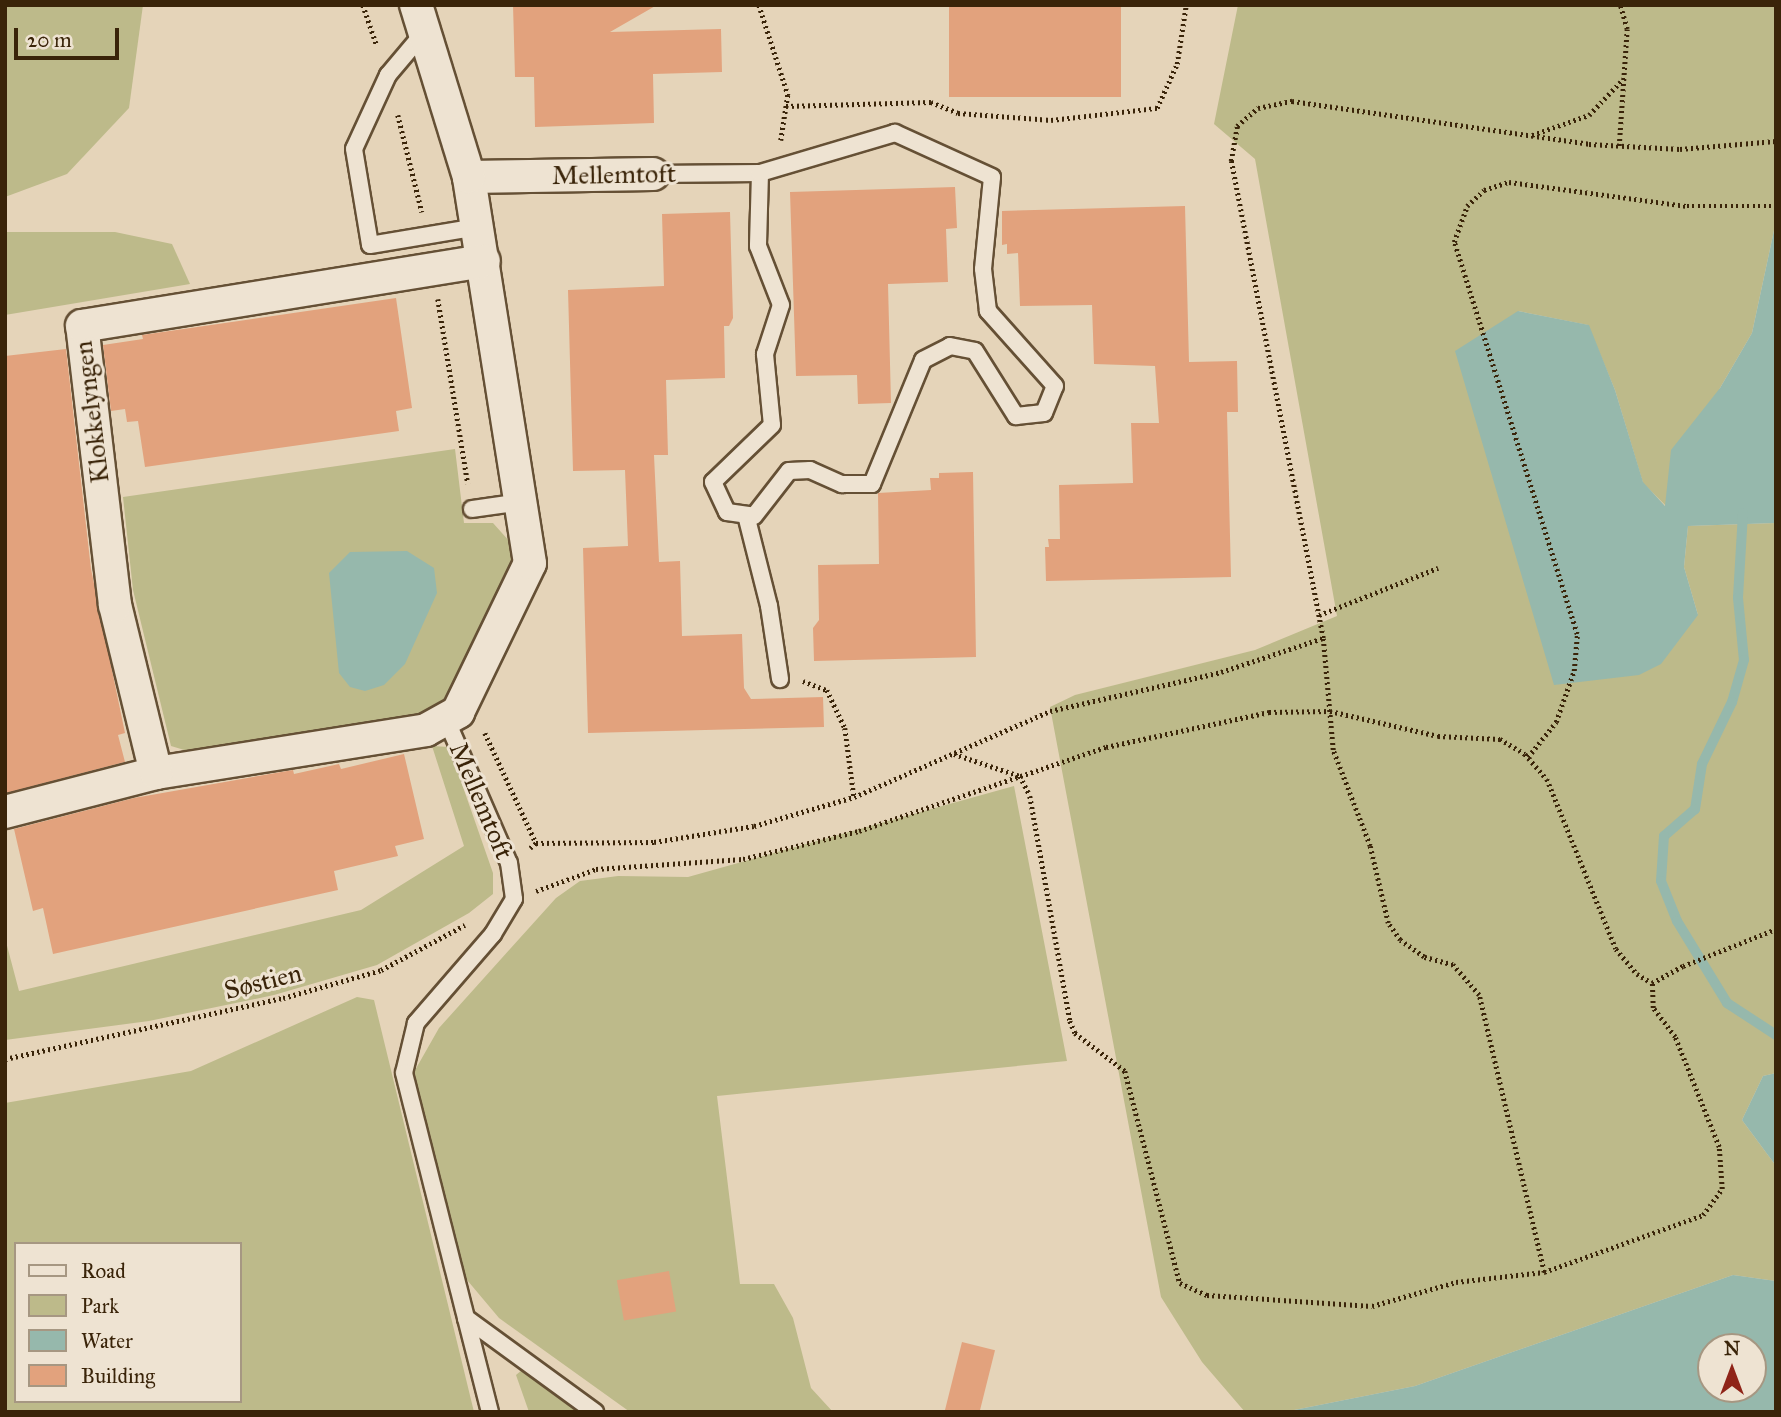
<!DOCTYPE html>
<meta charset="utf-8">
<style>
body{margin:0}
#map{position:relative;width:1781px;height:1417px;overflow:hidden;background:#e5d4b9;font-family:"IM FELL Great Primer",serif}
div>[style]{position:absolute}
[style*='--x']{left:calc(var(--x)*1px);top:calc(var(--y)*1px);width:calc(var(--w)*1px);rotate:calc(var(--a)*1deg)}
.green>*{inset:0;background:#bdba8a}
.water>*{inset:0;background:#96b8ac}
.stream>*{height:10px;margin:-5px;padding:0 5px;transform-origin:5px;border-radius:5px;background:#96b8ac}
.building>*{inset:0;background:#e2a27d;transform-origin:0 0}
.path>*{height:4.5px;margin-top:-2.25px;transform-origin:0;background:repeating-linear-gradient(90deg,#3a2409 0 2px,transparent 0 5.5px)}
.roads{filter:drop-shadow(2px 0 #655035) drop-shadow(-2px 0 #655035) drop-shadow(0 2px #655035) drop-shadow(0 -2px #655035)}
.lane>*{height:16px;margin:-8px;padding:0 8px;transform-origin:8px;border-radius:8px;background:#eee3d2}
.street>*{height:32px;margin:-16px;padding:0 16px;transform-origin:16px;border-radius:16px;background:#eee3d2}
span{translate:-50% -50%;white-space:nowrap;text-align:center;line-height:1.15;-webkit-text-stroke:6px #eee3d2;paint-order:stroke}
.street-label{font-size:26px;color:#3a2409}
.frame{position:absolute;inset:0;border:7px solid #3a2409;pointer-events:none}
.legend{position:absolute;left:14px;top:1242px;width:228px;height:161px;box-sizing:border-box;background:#eee3d2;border:2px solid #a69782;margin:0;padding:9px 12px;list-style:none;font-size:21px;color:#3a2409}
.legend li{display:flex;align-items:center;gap:14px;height:35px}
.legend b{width:35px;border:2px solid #a69782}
.north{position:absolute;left:1697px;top:1333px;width:70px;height:70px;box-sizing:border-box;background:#eee3d2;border:2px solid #a69782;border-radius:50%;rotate:0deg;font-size:19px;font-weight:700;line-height:28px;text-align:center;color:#3a2409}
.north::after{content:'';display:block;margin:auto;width:24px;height:32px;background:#8f2418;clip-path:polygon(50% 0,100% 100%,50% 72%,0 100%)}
.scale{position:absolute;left:14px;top:28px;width:105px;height:32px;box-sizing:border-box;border:4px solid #3a2409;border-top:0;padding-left:9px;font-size:21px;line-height:24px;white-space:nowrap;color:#3a2409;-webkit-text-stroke:5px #eee3d2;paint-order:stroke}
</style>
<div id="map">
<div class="green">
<div style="clip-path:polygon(5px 5px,143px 5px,129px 108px,67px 174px,5px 197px)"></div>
<div style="clip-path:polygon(1238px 5px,1776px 5px,1776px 221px,1752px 333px,1720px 388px,1666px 506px,1643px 483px,1615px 390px,1588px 325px,1518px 311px,1698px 615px,1684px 567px,1688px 526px,1776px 523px,1776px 1073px,1763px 1076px,1742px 1120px,1776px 1166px,1776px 1281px,1733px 1275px,1415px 1386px,1284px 1412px,1245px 1412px,1202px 1362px,1161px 1297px,1050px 707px,1075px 695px,1255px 650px,1337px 616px,1255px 159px,1214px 124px)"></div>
<div style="clip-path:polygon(5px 232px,115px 232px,172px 244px,190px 284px,5px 315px)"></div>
<div style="clip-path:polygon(455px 449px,464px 523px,493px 523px,510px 542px,513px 575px,439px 712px,191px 752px,171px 746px,133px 590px,123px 497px)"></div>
<div style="clip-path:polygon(432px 746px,449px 747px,493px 873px,493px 894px,469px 913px,377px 965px,274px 995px,149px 1021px,5px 1040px,5px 938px,19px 991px,361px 910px,464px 846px)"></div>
<div style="clip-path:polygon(1014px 786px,1067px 1061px,717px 1096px,740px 1284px,774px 1284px,793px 1318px,811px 1388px,833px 1412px,630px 1412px,499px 1318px,462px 1274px,414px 1072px,439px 1028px,556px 898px,580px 881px,618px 876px,688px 877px)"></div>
<div style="clip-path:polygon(evenodd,357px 997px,374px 1000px,474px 1412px,5px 1412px,5px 1103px,191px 1071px,357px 997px,16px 1244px,240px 1244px,240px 1401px,16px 1401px,16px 1244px)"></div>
<div style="clip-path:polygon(522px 1370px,581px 1412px,529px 1412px,516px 1375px)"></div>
</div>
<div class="water">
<div style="clip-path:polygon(1776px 221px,1776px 523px,1688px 526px,1684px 567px,1698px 615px,1661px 664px,1639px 675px,1554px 685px,1455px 351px,1518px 311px,1589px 325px,1615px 390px,1643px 482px,1665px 506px,1671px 450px,1720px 388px,1752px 333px)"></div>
<div style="clip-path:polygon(407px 551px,434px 568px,437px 593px,405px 664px,384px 685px,365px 691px,350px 687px,339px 673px,329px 573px,350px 552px)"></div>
<div style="clip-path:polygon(1776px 1073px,1776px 1166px,1742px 1120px,1763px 1076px)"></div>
<div style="clip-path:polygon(evenodd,1733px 1275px,1776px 1281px,1776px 1412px,1284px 1412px,1415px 1386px,1733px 1275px,1711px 1347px,1753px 1347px,1753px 1389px,1711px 1389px,1711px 1347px)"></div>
</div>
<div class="stream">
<div style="--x:1743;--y:513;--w:85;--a:93.4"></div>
<div style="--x:1738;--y:598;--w:62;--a:84.5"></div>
<div style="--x:1744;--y:660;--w:44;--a:105.9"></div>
<div style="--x:1732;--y:702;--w:69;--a:115.8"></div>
<div style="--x:1702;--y:764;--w:46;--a:98.8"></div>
<div style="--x:1695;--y:809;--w:41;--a:138.9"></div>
<div style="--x:1664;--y:836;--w:45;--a:93.8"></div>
<div style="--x:1661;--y:881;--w:43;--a:68.2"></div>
<div style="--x:1677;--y:921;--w:96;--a:58.6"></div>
<div style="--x:1727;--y:1003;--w:59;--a:33.1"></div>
</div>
<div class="building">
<div style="clip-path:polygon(513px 5px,657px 5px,610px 32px,721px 29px,722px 72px,653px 74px,654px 123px,535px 127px,534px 77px,515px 77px)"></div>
<div style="left:949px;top:5px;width:172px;height:92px"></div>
<div style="clip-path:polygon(955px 187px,957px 228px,946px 229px,948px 282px,888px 284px,891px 403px,858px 404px,857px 375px,796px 376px,790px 192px)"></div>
<div style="clip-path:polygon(1185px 206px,1189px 362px,1237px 361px,1238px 412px,1227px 412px,1231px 577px,1046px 581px,1045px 547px,1049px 547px,1048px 539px,1060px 539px,1059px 485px,1133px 483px,1131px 423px,1159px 423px,1155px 366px,1094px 364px,1092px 305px,1020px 306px,1018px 253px,1007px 254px,1007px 244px,1002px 245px,1002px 211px)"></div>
<div style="clip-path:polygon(730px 212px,733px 318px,729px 326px,724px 326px,725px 378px,666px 380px,668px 455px,654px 455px,659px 562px,680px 561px,682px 636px,742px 634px,744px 688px,751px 699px,823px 697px,824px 727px,588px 733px,583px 548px,628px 546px,625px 470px,573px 471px,568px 290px,664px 286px,662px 214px)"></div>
<div style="clip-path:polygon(396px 298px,412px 408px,396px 411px,399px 431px,145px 467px,138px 421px,127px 422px,125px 409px,111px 411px,103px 345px,143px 339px,142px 335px)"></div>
<div style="clip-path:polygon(66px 349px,91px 569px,125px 733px,118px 735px,125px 762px,6px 793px,5px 356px)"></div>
<div style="clip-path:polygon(973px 472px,976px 657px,814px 661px,813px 628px,819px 620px,818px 565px,879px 564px,878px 493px,931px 490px,930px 478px,939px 478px,939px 473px)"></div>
<div style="clip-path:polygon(404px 754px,424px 839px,395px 846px,398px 856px,334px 871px,338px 890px,53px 954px,43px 908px,33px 911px,14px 829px,134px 798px,293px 770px,294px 774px,339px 764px,341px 769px)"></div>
<div style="left:669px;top:1271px;width:41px;height:53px;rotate:80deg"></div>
<div style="left:962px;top:1342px;width:34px;height:72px;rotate:14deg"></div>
</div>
<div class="path">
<div style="--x:363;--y:5;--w:43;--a:71.1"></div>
<div style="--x:759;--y:5;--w:95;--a:72.1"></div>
<div style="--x:788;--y:95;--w:46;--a:98.8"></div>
<div style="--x:786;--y:106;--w:145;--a:-1.6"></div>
<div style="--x:931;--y:102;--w:29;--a:22"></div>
<div style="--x:958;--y:113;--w:93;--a:4.3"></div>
<div style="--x:1051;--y:120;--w:107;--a:-6.5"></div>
<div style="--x:1157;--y:108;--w:48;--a:-65.6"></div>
<div style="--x:1177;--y:64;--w:60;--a:-81.3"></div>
<div style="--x:398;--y:115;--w:100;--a:76.1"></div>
<div style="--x:1532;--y:135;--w:60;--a:-19.3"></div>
<div style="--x:1589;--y:115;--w:50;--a:-46.6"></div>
<div style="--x:1619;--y:146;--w:117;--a:-86.1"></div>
<div style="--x:1627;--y:29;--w:25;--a:-106"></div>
<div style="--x:438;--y:299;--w:187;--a:80.8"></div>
<div style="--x:1319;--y:615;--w:128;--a:-21.6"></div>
<div style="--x:803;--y:681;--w:26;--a:21"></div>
<div style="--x:827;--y:690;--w:42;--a:64.7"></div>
<div style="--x:845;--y:728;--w:69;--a:82.5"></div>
<div style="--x:485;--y:733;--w:121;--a:65.1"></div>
<div style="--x:954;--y:754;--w:70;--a:18.4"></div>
<div style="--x:1020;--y:776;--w:22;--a:63"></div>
<div style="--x:1030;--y:796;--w:229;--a:79.9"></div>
<div style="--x:1070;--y:1021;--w:13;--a:67"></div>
<div style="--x:1075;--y:1033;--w:63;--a:37.2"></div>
<div style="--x:1125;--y:1071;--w:219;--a:75.5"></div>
<div style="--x:1180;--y:1283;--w:30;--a:24"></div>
<div style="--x:1207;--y:1295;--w:165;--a:3.8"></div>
<div style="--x:1372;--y:1306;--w:87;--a:-15.9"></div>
<div style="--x:1456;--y:1282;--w:89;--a:-6.5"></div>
<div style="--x:1544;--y:1272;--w:169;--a:-19.7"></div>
<div style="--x:1703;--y:1215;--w:32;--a:-54"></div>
<div style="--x:1722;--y:1189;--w:42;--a:-94.1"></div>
<div style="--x:1719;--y:1147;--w:118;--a:-111.8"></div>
<div style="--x:1675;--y:1037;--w:36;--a:-127"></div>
<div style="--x:1653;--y:1008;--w:25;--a:-92"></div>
<div style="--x:1528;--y:757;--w:45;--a:-51.3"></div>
<div style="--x:1556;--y:722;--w:54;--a:-70.6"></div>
<div style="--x:1574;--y:671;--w:37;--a:-85"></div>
<div style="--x:1577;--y:634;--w:411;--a:-107.4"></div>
<div style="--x:1454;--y:242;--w:38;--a:-70"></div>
<div style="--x:1467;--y:206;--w:23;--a:-43"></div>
<div style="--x:1484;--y:190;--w:26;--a:-18"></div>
<div style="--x:1509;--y:182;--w:180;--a:7.7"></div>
<div style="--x:1687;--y:206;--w:89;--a:0"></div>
<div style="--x:530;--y:848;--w:8;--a:-40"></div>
<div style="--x:536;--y:843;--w:118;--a:-0.5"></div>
<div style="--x:654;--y:842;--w:101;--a:-9.1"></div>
<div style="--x:754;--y:826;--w:104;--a:-16.2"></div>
<div style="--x:854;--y:797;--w:214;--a:-23.7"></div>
<div style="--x:1050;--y:711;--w:175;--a:-12.8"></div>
<div style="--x:1221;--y:672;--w:108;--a:-18.4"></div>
<div style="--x:536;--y:891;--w:64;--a:-20.1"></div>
<div style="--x:596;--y:869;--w:147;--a:-3.9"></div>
<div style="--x:743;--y:859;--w:119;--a:-13.6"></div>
<div style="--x:859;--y:831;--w:261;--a:-18.8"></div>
<div style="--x:1106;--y:747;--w:167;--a:-12.1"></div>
<div style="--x:1269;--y:712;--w:61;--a:-0.9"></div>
<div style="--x:1330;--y:711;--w:111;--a:13"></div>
<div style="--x:1438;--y:736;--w:62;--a:2.8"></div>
<div style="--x:1500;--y:739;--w:29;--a:31"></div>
<div style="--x:1525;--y:754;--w:33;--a:49"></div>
<div style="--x:1547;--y:779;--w:183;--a:67.9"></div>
<div style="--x:1616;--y:949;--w:33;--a:50"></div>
<div style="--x:1637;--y:974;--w:17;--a:31"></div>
<div style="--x:1652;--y:983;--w:35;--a:-29"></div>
<div style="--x:1683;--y:966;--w:100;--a:-21.7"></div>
<div style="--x:5;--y:1059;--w:285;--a:-12.4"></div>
<div style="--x:283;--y:998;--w:102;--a:-15.9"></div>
<div style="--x:381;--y:970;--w:95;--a:-28.2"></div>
<div style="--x:1544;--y:1272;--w:285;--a:-103.2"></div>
<div style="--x:1479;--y:995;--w:40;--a:-131"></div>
<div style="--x:1453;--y:965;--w:30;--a:-165"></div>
<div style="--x:1424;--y:957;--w:29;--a:-145"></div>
<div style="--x:1400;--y:940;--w:21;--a:-125"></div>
<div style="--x:1388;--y:923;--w:79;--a:-103.2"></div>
<div style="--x:1370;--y:846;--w:103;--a:-111.1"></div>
<div style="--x:1333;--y:750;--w:112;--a:-95.1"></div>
<div style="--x:1323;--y:638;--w:486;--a:-100.9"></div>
<div style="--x:1231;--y:161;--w:36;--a:-80"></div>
<div style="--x:1237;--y:126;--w:28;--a:-41"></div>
<div style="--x:1258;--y:108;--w:35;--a:-12"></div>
<div style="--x:1292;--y:101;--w:300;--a:8.2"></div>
<div style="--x:1589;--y:144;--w:91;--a:3.1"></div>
<div style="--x:1680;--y:149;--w:96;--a:-4.8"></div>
</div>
<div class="roads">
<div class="lane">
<div style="--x:426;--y:30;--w:59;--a:130.2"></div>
<div style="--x:388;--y:75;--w:81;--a:114.7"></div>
<div style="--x:354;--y:149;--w:97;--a:80.5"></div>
<div style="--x:370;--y:245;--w:109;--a:-9.5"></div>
<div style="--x:653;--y:174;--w:107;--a:-0.5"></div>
<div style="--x:760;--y:173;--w:73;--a:91.6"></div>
<div style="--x:758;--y:246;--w:63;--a:68.7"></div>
<div style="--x:781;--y:305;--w:52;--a:108.1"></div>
<div style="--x:765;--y:354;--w:71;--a:84.4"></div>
<div style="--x:772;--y:425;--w:82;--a:136"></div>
<div style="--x:713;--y:482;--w:33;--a:65"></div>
<div style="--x:727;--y:512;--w:27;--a:8"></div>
<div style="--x:754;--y:516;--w:57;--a:-52.1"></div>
<div style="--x:789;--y:471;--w:21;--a:-3"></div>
<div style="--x:810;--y:470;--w:35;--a:24"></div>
<div style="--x:842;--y:484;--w:30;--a:0"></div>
<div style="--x:872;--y:484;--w:134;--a:-67.6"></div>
<div style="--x:923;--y:360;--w:30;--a:-27"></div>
<div style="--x:950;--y:346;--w:25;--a:11"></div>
<div style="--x:975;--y:351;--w:77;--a:57.8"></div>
<div style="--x:1016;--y:416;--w:28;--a:-6"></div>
<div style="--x:1044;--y:413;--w:29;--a:-68"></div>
<div style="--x:1055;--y:386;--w:101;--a:-131.8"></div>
<div style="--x:988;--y:311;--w:42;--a:-96.8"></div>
<div style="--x:983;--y:269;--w:92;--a:-84.4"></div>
<div style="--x:992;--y:177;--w:107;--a:-155.6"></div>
<div style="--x:895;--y:133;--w:141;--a:163.5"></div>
<div style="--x:472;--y:509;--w:49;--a:-8.1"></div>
<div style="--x:746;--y:515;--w:94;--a:75.8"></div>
<div style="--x:769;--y:606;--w:74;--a:81.4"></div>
<div style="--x:446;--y:719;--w:157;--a:66.4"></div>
<div style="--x:509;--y:863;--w:36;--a:82"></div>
<div style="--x:514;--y:899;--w:41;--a:121"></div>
<div style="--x:493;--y:934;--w:118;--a:130.9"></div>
<div style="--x:416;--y:1023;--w:51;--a:103.5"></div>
<div style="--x:404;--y:1073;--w:253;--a:75.8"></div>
<div style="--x:466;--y:1318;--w:160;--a:36.1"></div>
<div style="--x:466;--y:1318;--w:97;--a:75.7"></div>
</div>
<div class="street">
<div style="--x:469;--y:177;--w:184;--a:-0.9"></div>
<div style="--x:156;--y:773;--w:273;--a:-9"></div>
<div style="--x:426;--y:730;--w:37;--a:-29"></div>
<div style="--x:458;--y:712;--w:165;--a:-64.2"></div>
<div style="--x:530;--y:563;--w:391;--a:-99"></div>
<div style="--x:469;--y:177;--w:180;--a:-107.1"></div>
<div style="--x:5;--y:812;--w:156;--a:-14.5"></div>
<div style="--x:156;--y:773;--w:173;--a:-103.7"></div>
<div style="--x:115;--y:605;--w:281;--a:-96.7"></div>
<div style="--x:82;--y:326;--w:407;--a:-9.2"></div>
</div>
</div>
<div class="street-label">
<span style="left:614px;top:175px;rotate:-1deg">Mellemtoft</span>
<span style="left:92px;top:412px;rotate:-97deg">Klokkelyngen</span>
<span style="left:481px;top:801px;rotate:67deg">Mellemtoft</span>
<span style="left:263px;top:982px;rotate:-14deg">Søstien</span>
</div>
<div class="frame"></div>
<ul class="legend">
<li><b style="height:9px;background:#eee3d2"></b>Road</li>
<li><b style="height:19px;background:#bdba8a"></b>Park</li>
<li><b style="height:19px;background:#96b8ac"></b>Water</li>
<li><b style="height:19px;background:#e2a27d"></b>Building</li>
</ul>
<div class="north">N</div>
<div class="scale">20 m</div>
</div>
